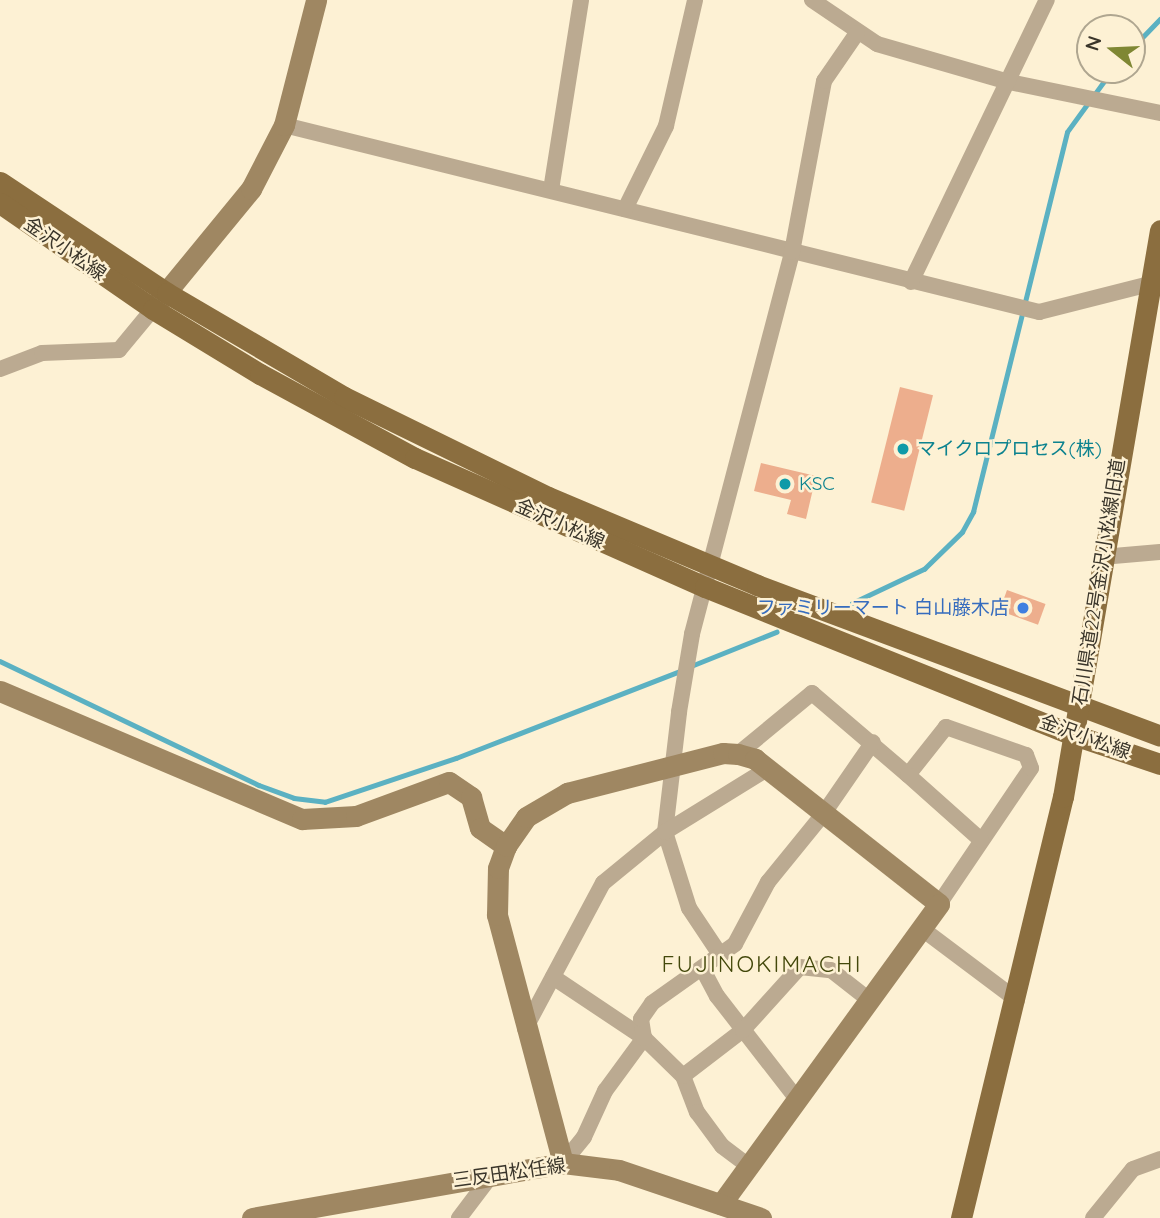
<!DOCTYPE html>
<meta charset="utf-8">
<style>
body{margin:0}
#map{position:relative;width:1160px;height:1218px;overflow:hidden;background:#fdf1d4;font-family:Quicksand,"Noto Sans JP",sans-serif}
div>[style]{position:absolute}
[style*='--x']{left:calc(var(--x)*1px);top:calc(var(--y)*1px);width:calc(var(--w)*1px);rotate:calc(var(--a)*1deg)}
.stream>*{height:4.5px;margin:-2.25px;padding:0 2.25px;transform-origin:2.25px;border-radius:2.25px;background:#5bb1c2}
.building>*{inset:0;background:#edae8d;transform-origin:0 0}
.street>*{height:16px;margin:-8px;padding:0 8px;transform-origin:8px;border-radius:8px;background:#bbaa91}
.secondary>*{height:21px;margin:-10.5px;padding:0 10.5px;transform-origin:10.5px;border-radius:10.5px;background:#9f8762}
.primary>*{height:21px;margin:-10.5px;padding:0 10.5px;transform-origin:10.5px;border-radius:10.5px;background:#8b6e3f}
.dots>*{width:19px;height:19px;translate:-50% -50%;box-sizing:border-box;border:4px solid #fdf1d4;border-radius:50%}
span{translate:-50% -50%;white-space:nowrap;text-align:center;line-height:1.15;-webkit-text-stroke:5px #fdf1d4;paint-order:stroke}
.street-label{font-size:19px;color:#3a352a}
.culture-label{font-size:19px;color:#0d838f}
.left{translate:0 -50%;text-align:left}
.shop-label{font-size:19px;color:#366cbe}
.right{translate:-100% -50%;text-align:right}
.quarter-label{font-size:23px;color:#43480b;letter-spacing:2px}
.north{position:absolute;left:1076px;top:14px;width:70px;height:70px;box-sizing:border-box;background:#fdf1d4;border:2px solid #afa690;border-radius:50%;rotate:288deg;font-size:19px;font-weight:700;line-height:28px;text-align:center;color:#3a352a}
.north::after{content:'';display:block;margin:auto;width:24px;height:32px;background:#7f8733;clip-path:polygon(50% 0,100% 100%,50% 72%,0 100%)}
</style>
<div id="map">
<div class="stream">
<div style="--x:1132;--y:48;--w:40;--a:-46"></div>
<div style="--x:1094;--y:95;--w:31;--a:-54"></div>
<div style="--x:852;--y:603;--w:80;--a:-25.3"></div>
<div style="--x:924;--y:569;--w:53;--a:-44.2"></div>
<div style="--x:962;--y:532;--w:23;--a:-61"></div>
<div style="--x:973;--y:512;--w:391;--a:-76.1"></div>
<div style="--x:1067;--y:132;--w:37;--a:-54"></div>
<div style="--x:0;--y:661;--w:287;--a:25.6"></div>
<div style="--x:259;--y:785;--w:37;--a:20"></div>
<div style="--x:294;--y:798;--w:31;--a:7"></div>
<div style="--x:325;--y:802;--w:138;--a:-18.6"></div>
<div style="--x:456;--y:758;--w:243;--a:-21.2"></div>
<div style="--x:691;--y:666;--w:92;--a:-21.8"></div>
</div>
<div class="building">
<div style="left:900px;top:387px;width:34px;height:119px;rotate:14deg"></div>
<div style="clip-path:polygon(761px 463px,816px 476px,806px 519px,787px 514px,791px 500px,754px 491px)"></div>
<div style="left:1007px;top:590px;width:41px;height:22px;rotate:20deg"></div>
</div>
<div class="street">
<div style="--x:812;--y:0;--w:78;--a:34.1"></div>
<div style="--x:877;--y:44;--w:137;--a:16.1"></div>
<div style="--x:1009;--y:82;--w:154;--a:11.6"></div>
<div style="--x:284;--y:125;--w:778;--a:13.91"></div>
<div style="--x:1039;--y:312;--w:114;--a:-14.2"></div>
<div style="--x:551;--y:190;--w:192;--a:-81"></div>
<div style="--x:625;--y:209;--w:93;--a:-63.7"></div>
<div style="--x:666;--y:126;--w:129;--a:-77"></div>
<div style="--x:911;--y:282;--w:313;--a:-64.3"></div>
<div style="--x:0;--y:369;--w:45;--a:-20.9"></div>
<div style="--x:42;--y:353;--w:77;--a:-2.2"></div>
<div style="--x:119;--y:350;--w:53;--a:-50.3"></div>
<div style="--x:1102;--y:557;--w:58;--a:-4.9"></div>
<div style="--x:738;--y:754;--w:96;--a:-39.5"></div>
<div style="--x:812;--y:693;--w:126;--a:40.5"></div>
<div style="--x:939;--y:904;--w:164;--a:-55.9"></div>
<div style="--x:1031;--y:768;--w:14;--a:-111"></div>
<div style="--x:1026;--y:755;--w:85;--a:-160.7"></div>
<div style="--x:946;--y:727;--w:61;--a:128.4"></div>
<div style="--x:908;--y:775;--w:98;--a:41.7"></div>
<div style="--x:921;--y:928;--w:120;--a:36.9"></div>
<div style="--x:721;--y:956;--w:58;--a:-123.7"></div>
<div style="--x:689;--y:908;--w:80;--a:-107.5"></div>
<div style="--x:665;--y:832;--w:121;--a:-83.3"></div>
<div style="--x:679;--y:712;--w:79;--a:-80.5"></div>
<div style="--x:692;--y:634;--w:395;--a:-75.3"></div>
<div style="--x:792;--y:252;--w:174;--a:-79.4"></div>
<div style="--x:824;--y:81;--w:58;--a:-55.5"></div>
<div style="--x:702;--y:968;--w:32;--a:62"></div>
<div style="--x:717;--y:996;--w:129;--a:52.2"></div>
<div style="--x:553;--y:977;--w:110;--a:33.8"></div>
<div style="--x:644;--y:1038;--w:54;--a:44.3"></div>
<div style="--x:683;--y:1076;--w:39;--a:69"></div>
<div style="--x:697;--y:1112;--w:42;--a:53.7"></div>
<div style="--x:722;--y:1146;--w:31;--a:37"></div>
<div style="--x:525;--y:1029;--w:166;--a:-61.9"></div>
<div style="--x:603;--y:883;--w:80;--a:-39.4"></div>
<div style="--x:665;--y:832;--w:120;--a:-31.7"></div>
<div style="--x:683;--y:1076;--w:76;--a:-37.5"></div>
<div style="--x:743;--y:1030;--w:85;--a:-47.9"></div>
<div style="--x:800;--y:967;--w:31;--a:6"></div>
<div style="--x:831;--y:970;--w:47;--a:38.1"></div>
<div style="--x:563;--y:1163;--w:33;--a:-51"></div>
<div style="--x:584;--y:1137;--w:51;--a:-65.5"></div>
<div style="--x:605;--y:1091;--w:66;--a:-53.7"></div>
<div style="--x:644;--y:1038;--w:19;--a:-99"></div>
<div style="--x:641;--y:1019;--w:19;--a:-55"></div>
<div style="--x:652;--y:1003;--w:102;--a:-35.4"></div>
<div style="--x:735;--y:944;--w:70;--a:-62"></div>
<div style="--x:768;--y:882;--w:89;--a:-50.9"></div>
<div style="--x:824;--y:813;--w:86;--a:-55.4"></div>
<div style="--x:459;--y:1218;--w:56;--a:-52.9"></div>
<div style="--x:1093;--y:1218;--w:63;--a:-50.8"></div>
<div style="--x:1133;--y:1169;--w:29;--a:-20"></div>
</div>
<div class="secondary">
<div style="--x:154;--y:307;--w:153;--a:-50.6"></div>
<div style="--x:251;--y:189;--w:72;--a:-62.7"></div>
<div style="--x:284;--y:125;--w:129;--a:-75.6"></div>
<div style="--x:0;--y:691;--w:328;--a:23"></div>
<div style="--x:302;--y:819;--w:54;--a:-3.2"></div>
<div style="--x:356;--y:816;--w:99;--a:-20.1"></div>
<div style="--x:449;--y:782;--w:27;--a:34"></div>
<div style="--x:471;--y:797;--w:32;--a:74"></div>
<div style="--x:480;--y:828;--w:32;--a:35"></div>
<div style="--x:563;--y:1163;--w:257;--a:-104.9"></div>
<div style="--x:497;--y:915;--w:47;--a:-88.8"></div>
<div style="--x:498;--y:868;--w:23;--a:-70"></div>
<div style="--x:506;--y:846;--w:35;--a:-55"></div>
<div style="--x:526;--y:817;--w:48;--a:-30.3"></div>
<div style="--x:567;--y:793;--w:161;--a:-14.4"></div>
<div style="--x:723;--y:753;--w:15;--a:4"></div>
<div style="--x:738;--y:754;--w:18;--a:16"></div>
<div style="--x:755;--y:759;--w:234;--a:38.2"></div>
<div style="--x:939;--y:904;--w:371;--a:126"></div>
<div style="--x:252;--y:1218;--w:316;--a:-10"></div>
<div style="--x:563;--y:1163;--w:56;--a:7.1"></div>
<div style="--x:619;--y:1170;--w:150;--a:18.7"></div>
</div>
<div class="primary">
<div style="--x:0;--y:182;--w:201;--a:33.6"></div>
<div style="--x:167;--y:293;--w:205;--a:30.4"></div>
<div style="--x:344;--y:397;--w:227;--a:26.1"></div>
<div style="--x:548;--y:497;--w:227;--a:22.8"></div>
<div style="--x:757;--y:585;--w:430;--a:20.5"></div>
<div style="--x:0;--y:203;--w:186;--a:34.7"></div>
<div style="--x:153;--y:309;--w:125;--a:31.3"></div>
<div style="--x:260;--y:374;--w:176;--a:28.5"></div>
<div style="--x:415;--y:458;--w:317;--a:24"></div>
<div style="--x:705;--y:587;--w:398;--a:21.9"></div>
<div style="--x:1074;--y:735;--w:91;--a:18.6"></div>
<div style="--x:961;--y:1218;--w:433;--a:-76.4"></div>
<div style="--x:1063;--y:797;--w:575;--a:-80.29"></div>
</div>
<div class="dots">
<div style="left:903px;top:449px;background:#0f9aa8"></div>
<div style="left:785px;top:484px;background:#0f9aa8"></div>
<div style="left:1023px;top:608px;background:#3f7fe0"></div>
</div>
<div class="street-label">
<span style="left:65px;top:249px;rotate:35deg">金沢小松線</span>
<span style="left:560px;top:524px;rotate:24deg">金沢小松線</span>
<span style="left:1099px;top:582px;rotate:-81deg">石川県道22号金沢小松線旧道</span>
<span style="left:1085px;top:737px;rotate:20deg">金沢小松線</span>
<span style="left:509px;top:1173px;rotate:-8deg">三反田松任線</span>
</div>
<div class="culture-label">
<span class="left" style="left:917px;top:449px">マイクロプロセス(株)</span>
<span class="left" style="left:799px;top:484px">KSC</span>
</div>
<div class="shop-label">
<span class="right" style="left:1009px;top:608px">ファミリーマート 白山藤木店</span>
</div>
<div class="quarter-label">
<span style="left:762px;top:964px">FUJINOKIMACHI</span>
</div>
<div class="north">N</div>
</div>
